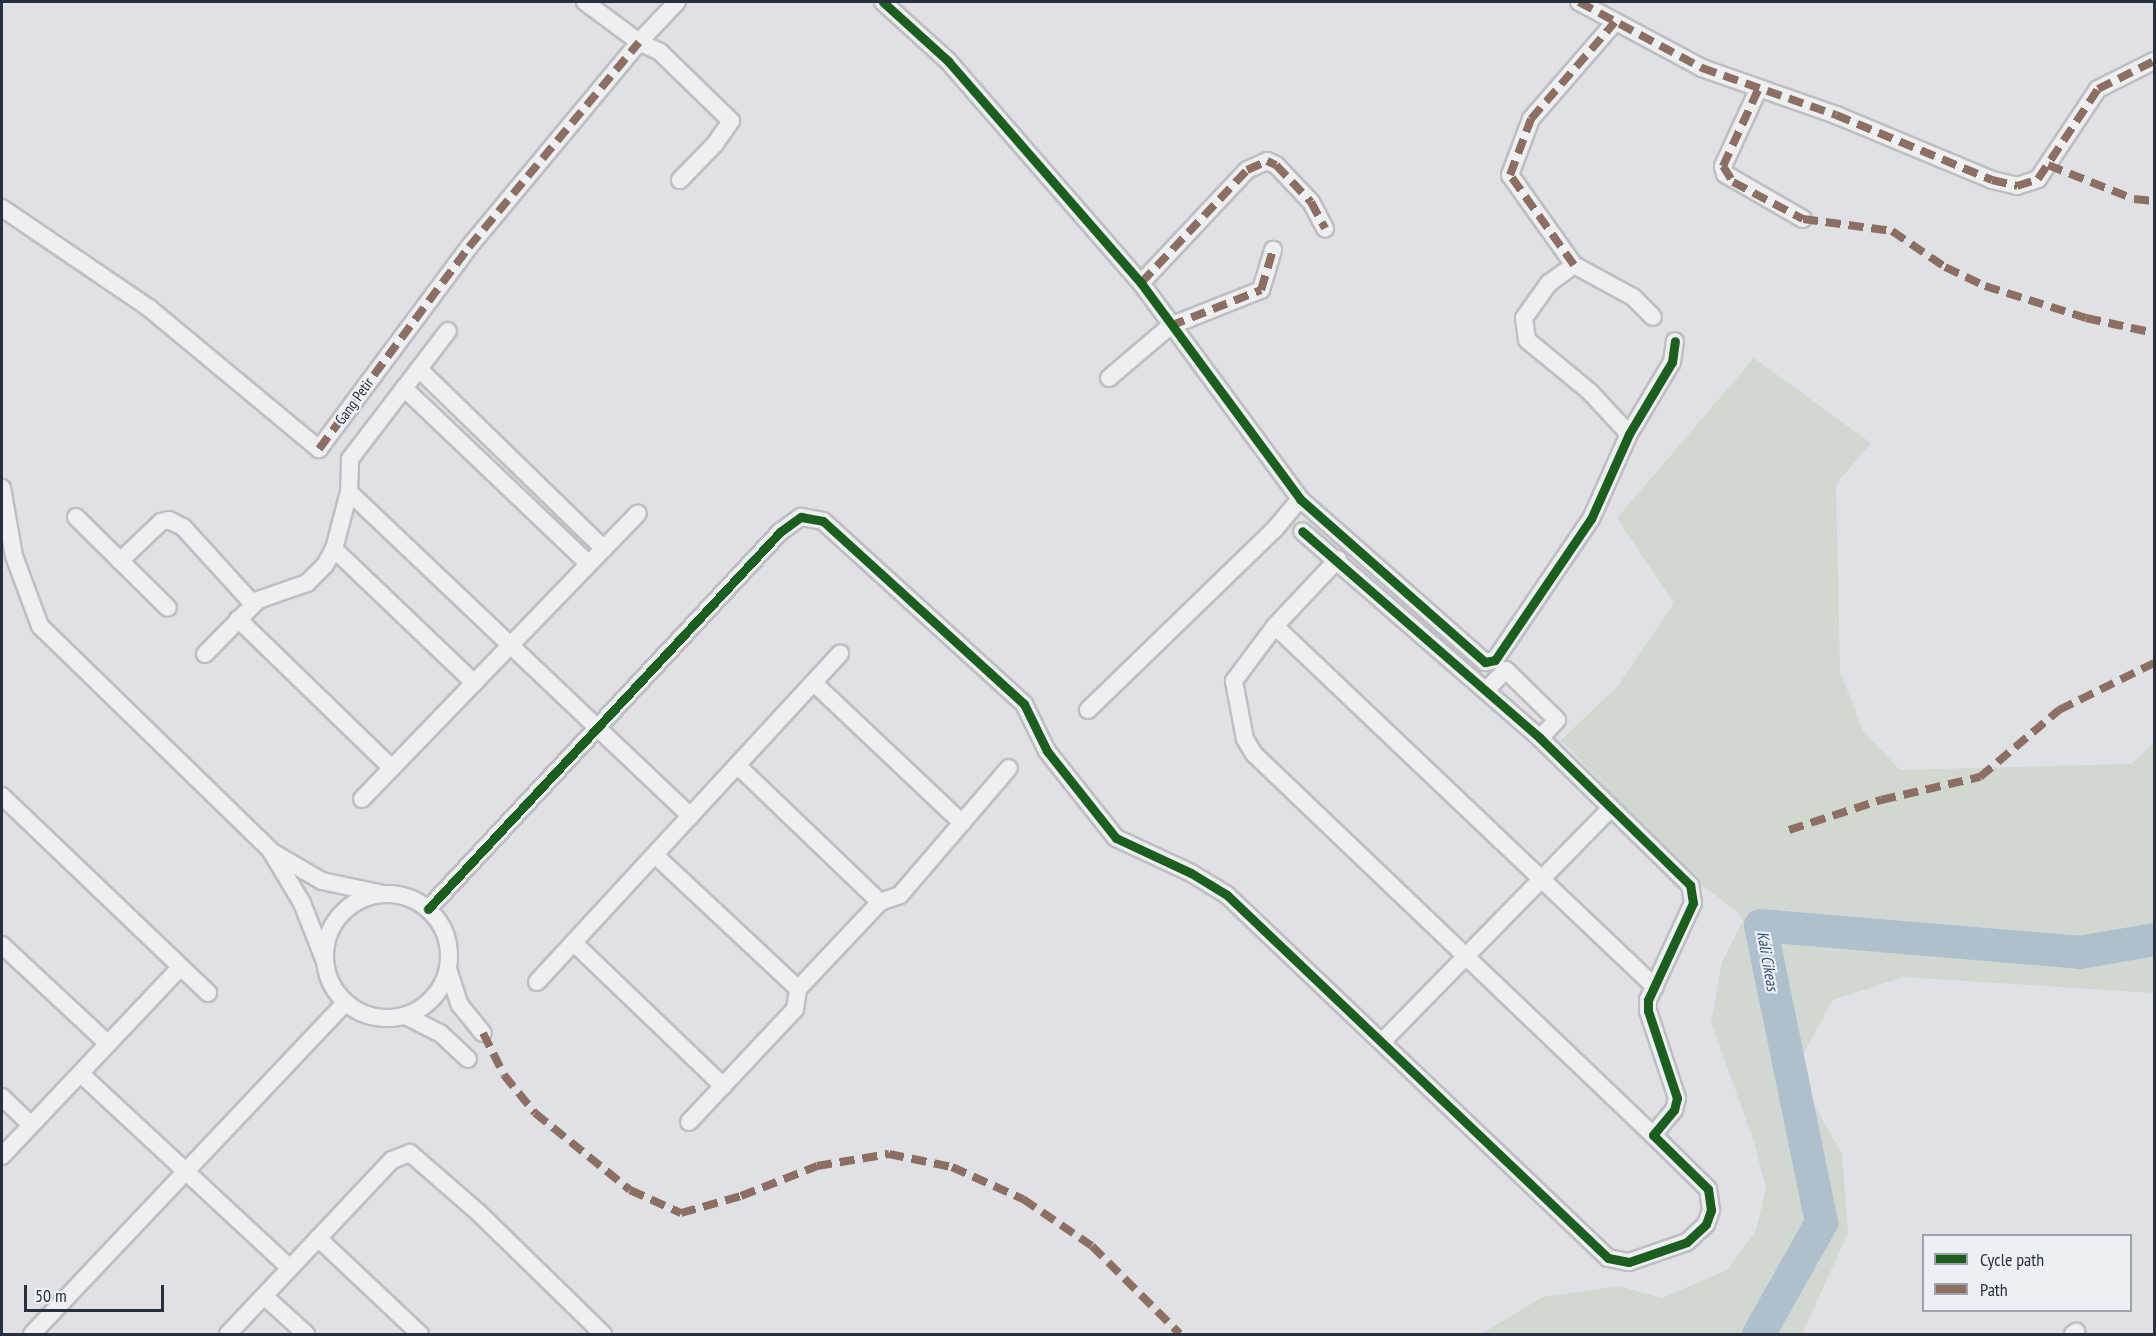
<!DOCTYPE html>
<style>
body{margin:0}
#map{position:relative;width:2156px;height:1336px;overflow:hidden;background:#dfe1e4;font-family:"PT Sans Narrow",sans-serif}
div>[style]{position:absolute}
[style*='--x']{left:calc(var(--x)*1px);top:calc(var(--y)*1px);width:calc(var(--w)*1px);rotate:calc(var(--a)*1deg)}
.green>*{inset:0;background:#d0d8d0}
.river>*{height:33px;margin:-16.5px;padding:0 16.5px;transform-origin:16.5px;border-radius:16.5px;background:#aebfce}
.roads{filter:drop-shadow(2px 0 #bdbfc2) drop-shadow(-2px 0 #bdbfc2) drop-shadow(0 2px #bdbfc2) drop-shadow(0 -2px #bdbfc2)}
.street>*{height:16px;margin:-8px;padding:0 8px;transform-origin:8px;border-radius:8px;background:#eeeff1}
.street>.ring{margin:-8px;padding:0;box-sizing:content-box;background:none;border:16px solid #eeeff1;border-radius:50%}
.quiet>*{height:8px;margin-top:-4px;transform-origin:0;background:repeating-linear-gradient(90deg,#8d6e63 0 15px,transparent 0 23px)}
.cycleway>*{height:9px;margin:-4.5px;padding:0 4.5px;transform-origin:4.5px;border-radius:4.5px;background:#1b5e20}
span{translate:-50% -50%;white-space:nowrap;text-align:center;line-height:1.15;-webkit-text-stroke:4.5px #ecf0f4;paint-order:stroke}
.street-label{font-size:15px;color:#27303c}
.water-label{font-size:16px;color:#34516e;font-style:italic}
.frame{position:absolute;inset:0;border:3px solid #27303c;pointer-events:none}
.legend{position:absolute;left:1922px;top:1234px;width:210px;height:78px;box-sizing:border-box;background:#ecf0f4;border:2px solid #9da3aa;margin:0;padding:8px 10px;list-style:none;font-size:18px;color:#27303c}
.legend li{display:flex;align-items:center;gap:12px;height:30px}
.legend b{width:30px;border:2px solid #9da3aa}
.scale{position:absolute;left:24px;top:1285px;width:140px;height:27px;box-sizing:border-box;border:3px solid #27303c;border-top:0;padding-left:8px;font-size:18px;line-height:21px;white-space:nowrap;color:#27303c;-webkit-text-stroke:4px #ecf0f4;paint-order:stroke}
</style>
<div id="map">
<div class="green">
<div style="clip-path:polygon(1754px 358px,1871px 443px,1836px 484px,1840px 671px,1863px 731px,1900px 770px,2132px 764px,2154px 742px,2154px 993px,1903px 977px,1833px 1000px,1794px 1070px,1842px 1154px,1848px 1233px,1802px 1334px,1481px 1334px,1543px 1297px,1619px 1286px,1662px 1298px,1727px 1270px,1756px 1231px,1766px 1188px,1754px 1142px,1711px 1022px,1722px 962px,1743px 920px,1737px 911px,1695px 880px,1561px 740px,1617px 687px,1674px 603px,1617px 518px)"></div>
</div>
<div class="river">
<div style="--x:1758;--y:1334;--w:129;--a:-60.6"></div>
<div style="--x:1821;--y:1222;--w:303;--a:-101.6"></div>
<div style="--x:1760;--y:925;--w:320;--a:4.8"></div>
<div style="--x:2079;--y:952;--w:76;--a:-9.8"></div>
</div>
<div class="roads">
<div class="street">
<div style="--x:585;--y:2;--w:67;--a:36.5"></div>
<div style="--x:639;--y:42;--w:55;--a:-46.5"></div>
<div style="--x:883;--y:2;--w:88;--a:42.2"></div>
<div style="--x:948;--y:61;--w:294;--a:49"></div>
<div style="--x:1141;--y:283;--w:268;--a:53.6"></div>
<div style="--x:1300;--y:499;--w:247;--a:41.4"></div>
<div style="--x:1485;--y:662;--w:10;--a:-11"></div>
<div style="--x:1495;--y:660;--w:171;--a:-55.8"></div>
<div style="--x:1591;--y:519;--w:93;--a:-65.9"></div>
<div style="--x:1629;--y:434;--w:84;--a:-59.2"></div>
<div style="--x:1672;--y:362;--w:21;--a:-82"></div>
<div style="--x:1579;--y:2;--w:140;--a:28.2"></div>
<div style="--x:1702;--y:68;--w:142;--a:19.3"></div>
<div style="--x:1836;--y:115;--w:169;--a:22.6"></div>
<div style="--x:1992;--y:180;--w:26;--a:13"></div>
<div style="--x:2017;--y:186;--w:22;--a:-18"></div>
<div style="--x:2038;--y:179;--w:108;--a:-56.3"></div>
<div style="--x:2098;--y:89;--w:63;--a:-26.6"></div>
<div style="--x:1615;--y:22;--w:128;--a:130.9"></div>
<div style="--x:1531;--y:119;--w:60;--a:110.6"></div>
<div style="--x:1510;--y:175;--w:110;--a:54.6"></div>
<div style="--x:1574;--y:265;--w:67;--a:28.5"></div>
<div style="--x:1633;--y:297;--w:28;--a:45"></div>
<div style="--x:1758;--y:90;--w:84;--a:114.7"></div>
<div style="--x:1723;--y:166;--w:8;--a:76"></div>
<div style="--x:1725;--y:174;--w:90;--a:30"></div>
<div style="--x:2;--y:208;--w:178;--a:34.2"></div>
<div style="--x:149;--y:308;--w:221;--a:39.7"></div>
<div style="--x:319;--y:449;--w:252;--a:-53.4"></div>
<div style="--x:469;--y:247;--w:266;--a:-50.3"></div>
<div style="--x:639;--y:42;--w:23;--a:25"></div>
<div style="--x:660;--y:52;--w:99;--a:44.2"></div>
<div style="--x:731;--y:121;--w:29;--a:125"></div>
<div style="--x:714;--y:145;--w:49;--a:134.2"></div>
<div style="--x:1574;--y:265;--w:31;--a:144"></div>
<div style="--x:1549;--y:283;--w:43;--a:125.5"></div>
<div style="--x:1524;--y:318;--w:22;--a:82"></div>
<div style="--x:1527;--y:340;--w:82;--a:39.5"></div>
<div style="--x:1590;--y:392;--w:57;--a:47.1"></div>
<div style="--x:1141;--y:283;--w:155;--a:-46.8"></div>
<div style="--x:1247;--y:170;--w:22;--a:-24"></div>
<div style="--x:1267;--y:161;--w:10;--a:24"></div>
<div style="--x:1276;--y:165;--w:51;--a:46.6"></div>
<div style="--x:1311;--y:202;--w:30;--a:62"></div>
<div style="--x:419;--y:369;--w:258;--a:44.2"></div>
<div style="--x:1109;--y:378;--w:80;--a:-40.4"></div>
<div style="--x:1170;--y:326;--w:98;--a:-21.6"></div>
<div style="--x:1261;--y:290;--w:42;--a:-73.3"></div>
<div style="--x:404;--y:388;--w:255;--a:43.6"></div>
<div style="--x:2;--y:488;--w:69;--a:80"></div>
<div style="--x:14;--y:556;--w:75;--a:69.6"></div>
<div style="--x:40;--y:626;--w:324;--a:44.2"></div>
<div style="--x:272;--y:852;--w:58;--a:30.1"></div>
<div style="--x:322;--y:881;--w:62;--a:12"></div>
<div style="--x:349;--y:492;--w:471;--a:43.5"></div>
<div style="--x:76;--y:517;--w:129;--a:44.7"></div>
<div style="--x:334;--y:549;--w:194;--a:43.7"></div>
<div style="--x:1338;--y:559;--w:92;--a:133.2"></div>
<div style="--x:1275;--y:626;--w:69;--a:126.7"></div>
<div style="--x:1234;--y:681;--w:59;--a:79.3"></div>
<div style="--x:1245;--y:739;--w:17;--a:59"></div>
<div style="--x:1254;--y:754;--w:552;--a:43.68"></div>
<div style="--x:120;--y:561;--w:57;--a:-43.6"></div>
<div style="--x:161;--y:522;--w:8;--a:-14"></div>
<div style="--x:169;--y:520;--w:16;--a:27"></div>
<div style="--x:183;--y:527;--w:104;--a:47.7"></div>
<div style="--x:238;--y:619;--w:214;--a:44.1"></div>
<div style="--x:1275;--y:626;--w:524;--a:43.53"></div>
<div style="--x:205;--y:654;--w:76;--a:-45.5"></div>
<div style="--x:258;--y:600;--w:52;--a:-19.1"></div>
<div style="--x:307;--y:583;--w:25;--a:-45"></div>
<div style="--x:325;--y:565;--w:18;--a:-61"></div>
<div style="--x:334;--y:549;--w:59;--a:-75.3"></div>
<div style="--x:349;--y:492;--w:33;--a:-88"></div>
<div style="--x:350;--y:459;--w:161;--a:-52.6"></div>
<div style="--x:814;--y:683;--w:204;--a:43.4"></div>
<div style="--x:1486;--y:690;--w:28;--a:-45"></div>
<div style="--x:1506;--y:670;--w:71;--a:44.4"></div>
<div style="--x:1557;--y:720;--w:25;--a:133"></div>
<div style="--x:1088;--y:710;--w:259;--a:-44.1"></div>
<div style="--x:1274;--y:530;--w:40;--a:-50"></div>
<div style="--x:738;--y:766;--w:197;--a:43.8"></div>
<div style="--x:2;--y:796;--w:285;--a:43.7"></div>
<div style="--x:362;--y:799;--w:397;--a:-46"></div>
<div style="--x:272;--y:853;--w:58;--a:59"></div>
<div style="--x:302;--y:903;--w:60;--a:68.6"></div>
<div style="--x:655;--y:855;--w:196;--a:43.1"></div>
<div class="ring" style="left:325px;top:894px;width:108px;height:108px"></div>
<div style="--x:428;--y:909;--w:516;--a:-46.96"></div>
<div style="--x:780;--y:532;--w:26;--a:-36"></div>
<div style="--x:801;--y:517;--w:22;--a:10"></div>
<div style="--x:823;--y:521;--w:272;--a:42.3"></div>
<div style="--x:1024;--y:704;--w:52;--a:63.9"></div>
<div style="--x:1047;--y:751;--w:111;--a:51.6"></div>
<div style="--x:1116;--y:838;--w:83;--a:25"></div>
<div style="--x:1191;--y:873;--w:42;--a:31.4"></div>
<div style="--x:1227;--y:895;--w:526;--a:43.61"></div>
<div style="--x:1608;--y:1258;--w:21;--a:11"></div>
<div style="--x:1629;--y:1262;--w:61;--a:-19"></div>
<div style="--x:1687;--y:1242;--w:26;--a:-43"></div>
<div style="--x:1706;--y:1224;--w:15;--a:-70"></div>
<div style="--x:1711;--y:1210;--w:21;--a:-98"></div>
<div style="--x:1708;--y:1189;--w:77;--a:-135.5"></div>
<div style="--x:1653;--y:1135;--w:33;--a:-50"></div>
<div style="--x:1674;--y:1110;--w:12;--a:-76"></div>
<div style="--x:1677;--y:1098;--w:92;--a:-108.4"></div>
<div style="--x:1648;--y:1011;--w:11;--a:-90"></div>
<div style="--x:1648;--y:1000;--w:107;--a:-65.1"></div>
<div style="--x:1693;--y:903;--w:18;--a:-99"></div>
<div style="--x:1690;--y:885;--w:210;--a:-135.6"></div>
<div style="--x:1540;--y:738;--w:315;--a:-139"></div>
<div style="--x:574;--y:943;--w:207;--a:43.8"></div>
<div style="--x:2;--y:945;--w:145;--a:43"></div>
<div style="--x:448;--y:969;--w:38;--a:72"></div>
<div style="--x:460;--y:1005;--w:36;--a:51"></div>
<div style="--x:537;--y:982;--w:447;--a:-47.3"></div>
<div style="--x:406;--y:1016;--w:38;--a:27"></div>
<div style="--x:440;--y:1033;--w:38;--a:43"></div>
<div style="--x:1382;--y:1042;--w:327;--a:-45.6"></div>
<div style="--x:81;--y:1074;--w:285;--a:42.9"></div>
<div style="--x:2;--y:1097;--w:40;--a:44"></div>
<div style="--x:689;--y:1122;--w:155;--a:-46.8"></div>
<div style="--x:795;--y:1009;--w:20;--a:-81"></div>
<div style="--x:798;--y:989;--w:120;--a:-46.7"></div>
<div style="--x:880;--y:902;--w:21;--a:-19"></div>
<div style="--x:900;--y:895;--w:167;--a:-49.4"></div>
<div style="--x:2;--y:1156;--w:260;--a:-46.6"></div>
<div style="--x:318;--y:1238;--w:140;--a:43.3"></div>
<div style="--x:264;--y:1296;--w:57;--a:42.1"></div>
<div style="--x:32;--y:1334;--w:456;--a:-46.6"></div>
<div style="--x:228;--y:1334;--w:239;--a:-46.7"></div>
<div style="--x:392;--y:1160;--w:19;--a:-21"></div>
<div style="--x:410;--y:1153;--w:91;--a:41"></div>
<div style="--x:479;--y:1213;--w:173;--a:44.3"></div>
<div style="--x:2073;--y:1334;--w:4;--a:-34"></div>
</div>
</div>
<div class="quiet">
<div style="--x:1579;--y:2;--w:140;--a:28.2"></div>
<div style="--x:1702;--y:68;--w:142;--a:19.3"></div>
<div style="--x:1836;--y:115;--w:169;--a:22.6"></div>
<div style="--x:1992;--y:180;--w:26;--a:13"></div>
<div style="--x:2017;--y:186;--w:22;--a:-18"></div>
<div style="--x:2038;--y:179;--w:108;--a:-56.3"></div>
<div style="--x:2098;--y:89;--w:63;--a:-26.6"></div>
<div style="--x:1758;--y:90;--w:84;--a:114.7"></div>
<div style="--x:1723;--y:166;--w:19;--a:58"></div>
<div style="--x:1733;--y:182;--w:79;--a:27.9"></div>
<div style="--x:1803;--y:219;--w:90;--a:7.7"></div>
<div style="--x:1892;--y:231;--w:64;--a:34.2"></div>
<div style="--x:1945;--y:267;--w:44;--a:25.4"></div>
<div style="--x:1985;--y:286;--w:106;--a:17.6"></div>
<div style="--x:2086;--y:318;--w:70;--a:12.4"></div>
<div style="--x:2048;--y:165;--w:92;--a:21.6"></div>
<div style="--x:2134;--y:199;--w:20;--a:6"></div>
<div style="--x:1574;--y:265;--w:110;--a:-125.4"></div>
<div style="--x:1510;--y:175;--w:60;--a:-69.4"></div>
<div style="--x:1531;--y:119;--w:128;--a:-49.1"></div>
<div style="--x:1141;--y:283;--w:155;--a:-46.8"></div>
<div style="--x:1247;--y:170;--w:22;--a:-24"></div>
<div style="--x:1267;--y:161;--w:10;--a:24"></div>
<div style="--x:1276;--y:165;--w:51;--a:46.6"></div>
<div style="--x:1311;--y:202;--w:30;--a:62"></div>
<div style="--x:1170;--y:326;--w:98;--a:-21.6"></div>
<div style="--x:1261;--y:290;--w:42;--a:-73.3"></div>
<div style="--x:319;--y:449;--w:252;--a:-53.4"></div>
<div style="--x:469;--y:247;--w:266;--a:-50.3"></div>
<div style="--x:1789;--y:830;--w:97;--a:-18.1"></div>
<div style="--x:1881;--y:800;--w:102;--a:-13.1"></div>
<div style="--x:1980;--y:777;--w:104;--a:-40.3"></div>
<div style="--x:2059;--y:710;--w:106;--a:-26.3"></div>
<div style="--x:483;--y:1033;--w:47;--a:63.4"></div>
<div style="--x:504;--y:1075;--w:49;--a:50.8"></div>
<div style="--x:535;--y:1113;--w:122;--a:39"></div>
<div style="--x:630;--y:1190;--w:56;--a:24.3"></div>
<div style="--x:681;--y:1213;--w:62;--a:-15.8"></div>
<div style="--x:741;--y:1196;--w:82;--a:-21.5"></div>
<div style="--x:817;--y:1166;--w:73;--a:-9.5"></div>
<div style="--x:889;--y:1154;--w:64;--a:11.7"></div>
<div style="--x:952;--y:1167;--w:78;--a:24.3"></div>
<div style="--x:1023;--y:1199;--w:83;--a:34.3"></div>
<div style="--x:1092;--y:1246;--w:124;--a:45"></div>
</div>
<div class="cycleway">
<div style="--x:883;--y:2;--w:88;--a:42.2"></div>
<div style="--x:948;--y:61;--w:294;--a:49"></div>
<div style="--x:1141;--y:283;--w:268;--a:53.6"></div>
<div style="--x:1300;--y:499;--w:247;--a:41.4"></div>
<div style="--x:1485;--y:662;--w:10;--a:-11"></div>
<div style="--x:1495;--y:660;--w:171;--a:-55.8"></div>
<div style="--x:1591;--y:519;--w:93;--a:-65.9"></div>
<div style="--x:1629;--y:434;--w:84;--a:-59.2"></div>
<div style="--x:1672;--y:362;--w:21;--a:-82"></div>
<div style="--x:428;--y:909;--w:516;--a:-46.96"></div>
<div style="--x:780;--y:532;--w:26;--a:-36"></div>
<div style="--x:801;--y:517;--w:22;--a:10"></div>
<div style="--x:823;--y:521;--w:272;--a:42.3"></div>
<div style="--x:1024;--y:704;--w:52;--a:63.9"></div>
<div style="--x:1047;--y:751;--w:111;--a:51.6"></div>
<div style="--x:1116;--y:838;--w:83;--a:25"></div>
<div style="--x:1191;--y:873;--w:42;--a:31.4"></div>
<div style="--x:1227;--y:895;--w:526;--a:43.61"></div>
<div style="--x:1608;--y:1258;--w:21;--a:11"></div>
<div style="--x:1629;--y:1262;--w:61;--a:-19"></div>
<div style="--x:1687;--y:1242;--w:26;--a:-43"></div>
<div style="--x:1706;--y:1224;--w:15;--a:-70"></div>
<div style="--x:1711;--y:1210;--w:21;--a:-98"></div>
<div style="--x:1708;--y:1189;--w:77;--a:-135.5"></div>
<div style="--x:1653;--y:1135;--w:33;--a:-50"></div>
<div style="--x:1674;--y:1110;--w:12;--a:-76"></div>
<div style="--x:1677;--y:1098;--w:92;--a:-108.4"></div>
<div style="--x:1648;--y:1011;--w:11;--a:-90"></div>
<div style="--x:1648;--y:1000;--w:107;--a:-65.1"></div>
<div style="--x:1693;--y:903;--w:18;--a:-99"></div>
<div style="--x:1690;--y:885;--w:210;--a:-135.6"></div>
<div style="--x:1540;--y:738;--w:315;--a:-139"></div>
</div>
<div class="street-label">
<span style="left:354px;top:401px;rotate:-54deg">Gang Petir</span>
</div>
<div class="water-label">
<span style="left:1768px;top:961px;rotate:80deg">Kali Cikeas</span>
</div>
<div class="frame"></div>
<ul class="legend">
<li><b style="height:8px;background:#1b5e20"></b>Cycle path</li>
<li><b style="height:8px;background:#8d6e63"></b>Path</li>
</ul>
<div class="scale">50 m</div>
</div>
